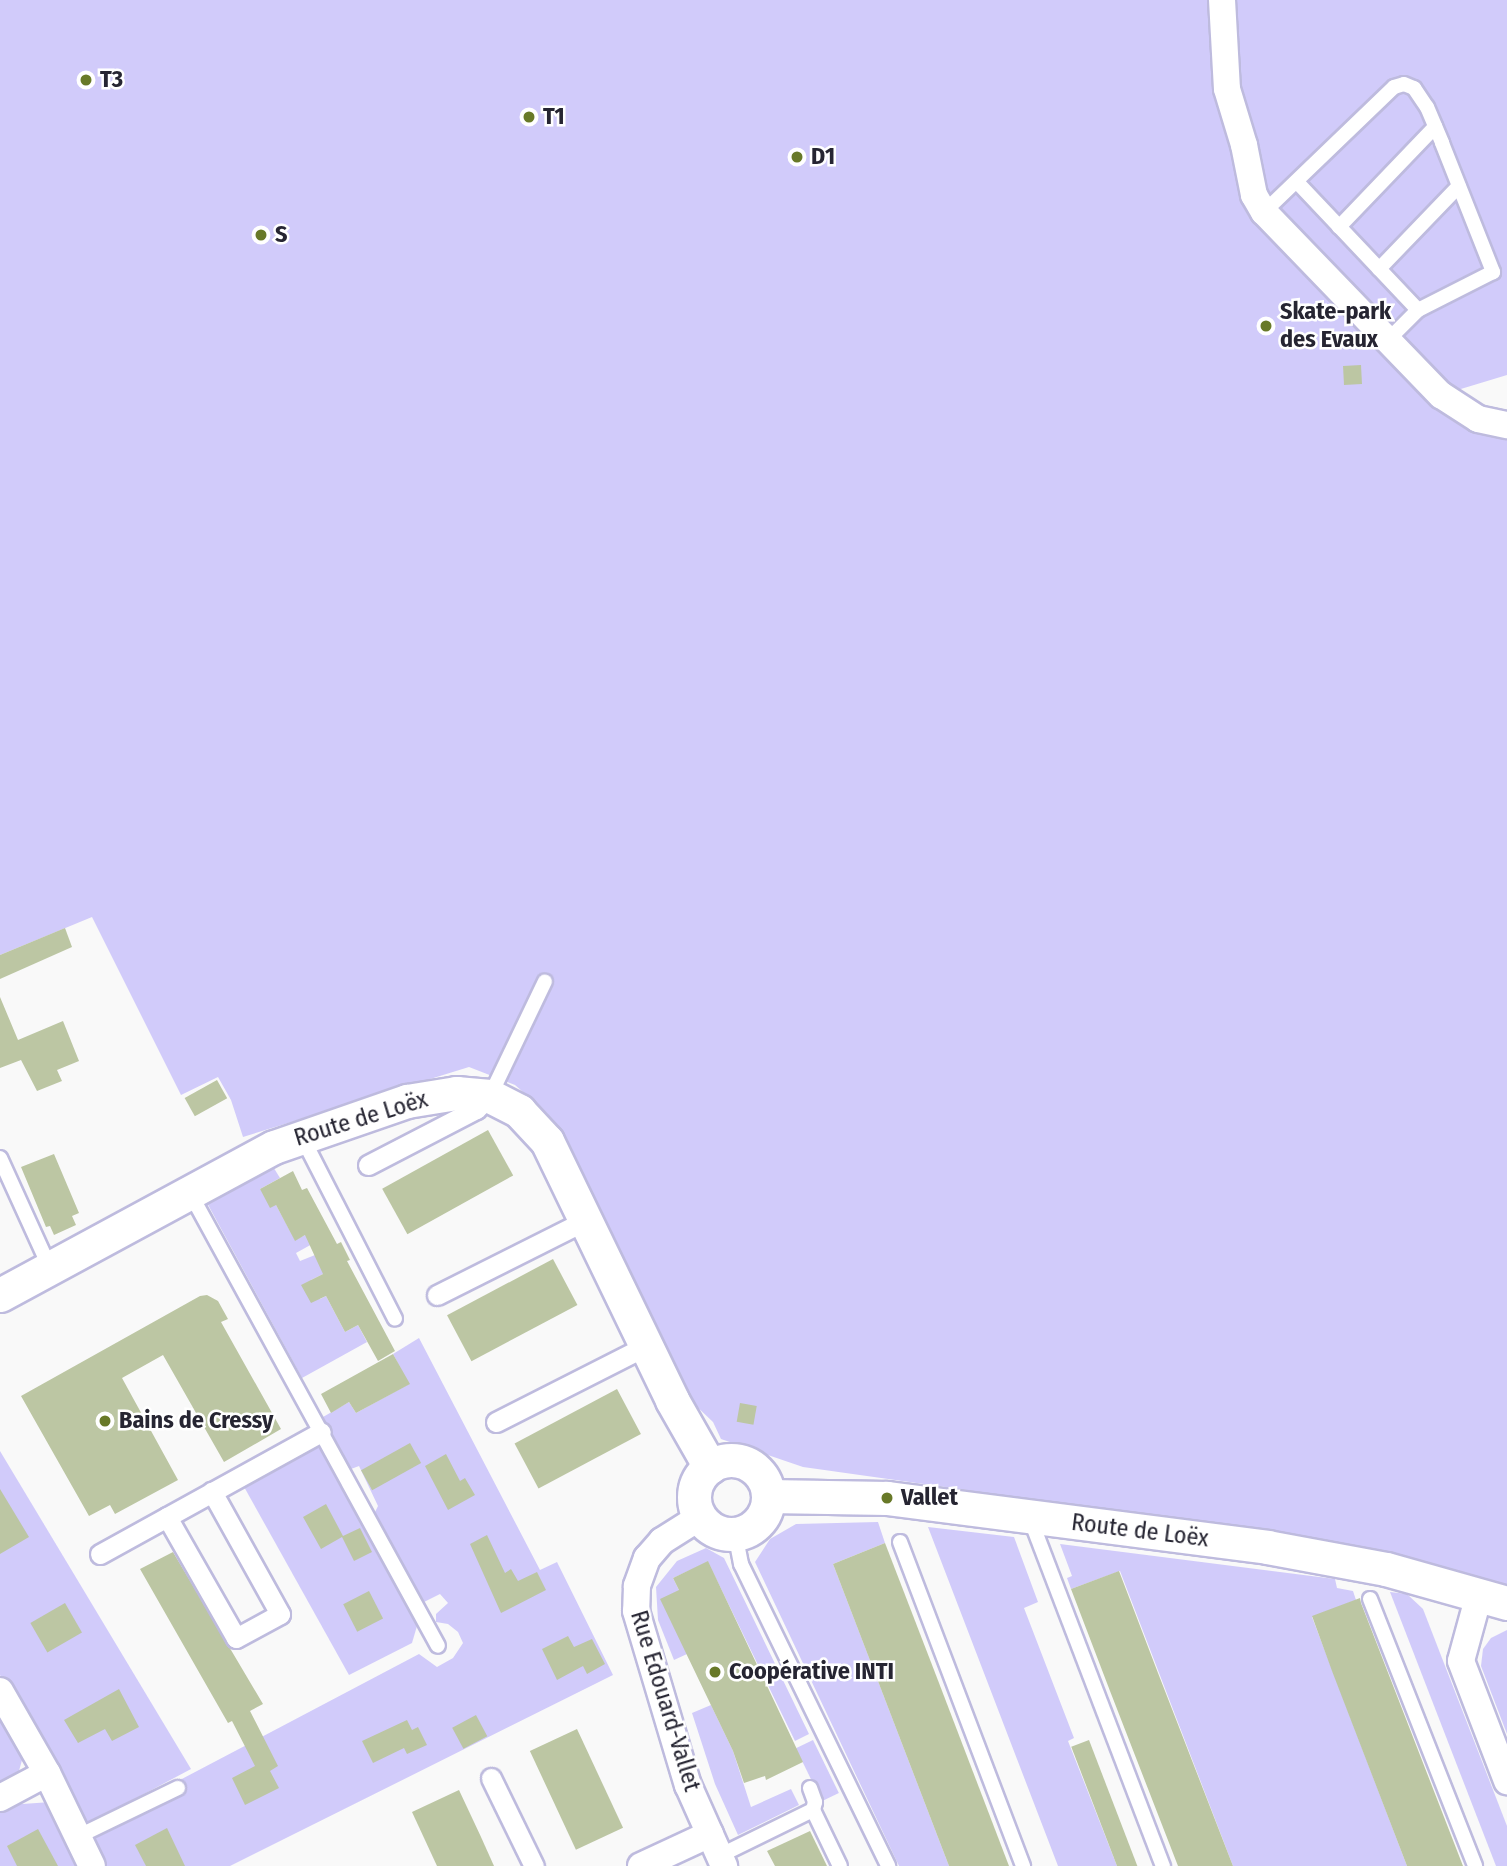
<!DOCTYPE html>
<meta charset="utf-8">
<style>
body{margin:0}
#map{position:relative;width:1507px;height:1866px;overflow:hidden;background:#f9f9f9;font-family:"Fira Sans Condensed",sans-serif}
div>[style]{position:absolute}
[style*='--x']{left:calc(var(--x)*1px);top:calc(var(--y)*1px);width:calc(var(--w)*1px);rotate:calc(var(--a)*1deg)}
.green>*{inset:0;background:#d1cbfa;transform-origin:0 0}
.building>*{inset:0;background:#bcc6a3;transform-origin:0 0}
.roads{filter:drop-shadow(2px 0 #bebbde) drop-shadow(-2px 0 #bebbde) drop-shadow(0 2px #bebbde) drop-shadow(0 -2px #bebbde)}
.service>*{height:14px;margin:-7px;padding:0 7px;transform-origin:7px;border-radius:7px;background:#fff}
.pedestrian>*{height:19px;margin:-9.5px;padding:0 9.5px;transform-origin:9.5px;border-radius:9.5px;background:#fff}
.minor>*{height:26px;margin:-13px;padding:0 13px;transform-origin:13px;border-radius:13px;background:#fff}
.tertiary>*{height:33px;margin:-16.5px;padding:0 16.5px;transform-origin:16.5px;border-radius:16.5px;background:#fff}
.tertiary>.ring{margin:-16.5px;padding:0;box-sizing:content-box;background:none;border:33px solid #fff;border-radius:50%}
.dots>*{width:19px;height:19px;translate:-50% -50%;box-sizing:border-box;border:4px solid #fff;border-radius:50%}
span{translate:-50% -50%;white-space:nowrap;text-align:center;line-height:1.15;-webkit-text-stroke:5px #fff;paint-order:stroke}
.poi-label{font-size:24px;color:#262532;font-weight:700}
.left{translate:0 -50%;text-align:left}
.street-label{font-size:24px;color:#262532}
</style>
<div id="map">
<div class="green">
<div style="clip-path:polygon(0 0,1507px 0,1507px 375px,1441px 395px,1431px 401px,1458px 423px,1476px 432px,1507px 436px,1507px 1588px,1281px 1534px,803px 1467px,721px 1439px,713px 1422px,691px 1401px,547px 1113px,515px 1085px,469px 1067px,243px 1137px,231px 1100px,218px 1077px,181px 1095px,92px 917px,0 955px)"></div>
<div style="clip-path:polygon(272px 1165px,280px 1178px,260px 1189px,276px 1205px,295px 1240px,309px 1233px,314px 1243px,296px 1253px,300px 1261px,315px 1255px,333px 1269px,311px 1280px,320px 1299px,326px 1296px,345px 1332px,358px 1325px,367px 1342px,302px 1378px,206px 1201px)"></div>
<div style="clip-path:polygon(419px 1338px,540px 1570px,557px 1562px,613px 1675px,230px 1866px,102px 1866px,92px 1843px,102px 1830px,183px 1791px,178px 1781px,419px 1654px,437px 1667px,453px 1658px,463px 1643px,458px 1632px,448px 1624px,436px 1622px,436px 1614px,448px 1603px,440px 1594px,424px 1602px,375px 1512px,378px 1506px,359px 1466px,351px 1469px,323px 1417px,349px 1402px,356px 1413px,409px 1384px,393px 1354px)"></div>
<div style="clip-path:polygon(318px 1445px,417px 1626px,412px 1643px,349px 1675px,243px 1485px)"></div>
<div style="clip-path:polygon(0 1451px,191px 1769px,84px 1826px,0 1675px)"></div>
<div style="clip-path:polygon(878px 1522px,885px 1543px,833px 1564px,949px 1866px,899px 1866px,755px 1562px,770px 1539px,796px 1524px)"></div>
<div style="clip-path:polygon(928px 1527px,1014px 1537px,1038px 1602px,1024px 1608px,1074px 1738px,1068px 1741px,1117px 1866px,1058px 1866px)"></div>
<div style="clip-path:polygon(1060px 1544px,1335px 1579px,1337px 1588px,1353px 1591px,1356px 1600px,1312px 1617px,1407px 1866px,1233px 1866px,1120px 1571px,1071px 1589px,1067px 1578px,1072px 1576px)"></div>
<div style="clip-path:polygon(706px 1548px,724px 1558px,809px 1734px,795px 1741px,708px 1562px,673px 1578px,679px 1590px,687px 1654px,674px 1660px,658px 1620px,656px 1587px,677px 1561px)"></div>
<div style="clip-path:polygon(1390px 1592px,1407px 1594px,1423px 1609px,1507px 1826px,1507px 1866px,1496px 1866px)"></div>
<div style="clip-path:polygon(1507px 1630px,1507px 1734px,1481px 1666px,1483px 1649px,1491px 1638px)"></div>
<div style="clip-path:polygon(711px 1705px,733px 1751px,751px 1807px,791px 1789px,799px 1805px,738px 1835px,715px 1784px,692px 1713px)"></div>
<div style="clip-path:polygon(0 1710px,24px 1753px,17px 1778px,0 1787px)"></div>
<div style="left:813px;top:1740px;width:59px;height:19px;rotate:64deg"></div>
<div style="clip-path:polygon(51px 1802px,81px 1866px,0 1866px,0 1809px,8px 1805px)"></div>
</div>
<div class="building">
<div style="left:1361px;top:365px;width:19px;height:18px;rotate:87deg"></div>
<div style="clip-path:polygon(65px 928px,72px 947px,0 979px,0 955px)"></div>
<div style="clip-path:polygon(0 997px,18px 1040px,63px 1021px,79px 1061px,57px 1070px,62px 1081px,37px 1091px,21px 1060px,0 1068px)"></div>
<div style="left:217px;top:1080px;width:21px;height:37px;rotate:61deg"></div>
<div style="left:488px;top:1130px;width:52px;height:121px;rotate:61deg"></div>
<div style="clip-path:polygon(54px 1154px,79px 1213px,72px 1216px,76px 1225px,54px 1235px,50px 1226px,46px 1227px,21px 1167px)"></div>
<div style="clip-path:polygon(293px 1171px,302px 1190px,307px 1188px,337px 1244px,341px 1242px,350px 1260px,347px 1261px,395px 1351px,378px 1361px,358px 1325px,345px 1332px,326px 1296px,311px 1303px,301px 1285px,323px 1274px,305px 1235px,295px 1241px,276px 1205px,270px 1208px,260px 1189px)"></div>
<div style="left:553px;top:1259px;width:52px;height:120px;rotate:62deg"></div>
<div style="clip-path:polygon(207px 1295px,218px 1301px,228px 1319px,221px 1322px,281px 1429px,224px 1462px,163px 1355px,122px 1378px,178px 1480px,115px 1514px,110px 1505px,89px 1516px,21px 1396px,200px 1296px)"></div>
<div style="clip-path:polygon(393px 1354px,410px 1384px,356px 1413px,349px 1402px,331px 1413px,321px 1394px)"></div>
<div style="left:617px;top:1389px;width:51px;height:116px;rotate:62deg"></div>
<div style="left:740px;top:1403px;width:17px;height:19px;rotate:10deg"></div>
<div style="left:410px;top:1443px;width:23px;height:56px;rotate:61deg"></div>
<div style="clip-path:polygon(446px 1454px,460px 1481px,465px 1478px,475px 1495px,448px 1510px,425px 1466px)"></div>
<div style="clip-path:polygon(0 1489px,29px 1537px,0 1554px)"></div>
<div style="clip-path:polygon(326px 1504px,343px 1536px,360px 1528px,372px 1552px,354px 1561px,342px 1537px,321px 1549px,303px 1517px)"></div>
<div style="clip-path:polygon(487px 1535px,505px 1573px,511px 1569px,518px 1581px,537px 1572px,546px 1590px,501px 1613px,470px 1544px)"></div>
<div style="clip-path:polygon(885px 1543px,939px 1683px,1009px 1866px,949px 1866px,861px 1637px,833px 1564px)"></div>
<div style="clip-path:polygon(173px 1552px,263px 1704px,250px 1711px,278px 1766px,270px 1771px,279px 1788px,245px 1805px,232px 1778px,255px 1766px,232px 1721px,228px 1723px,140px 1569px)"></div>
<div style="clip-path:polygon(708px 1561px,803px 1762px,766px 1780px,765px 1776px,744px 1783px,733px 1751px,660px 1599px,679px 1590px,673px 1578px)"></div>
<div style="clip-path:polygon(1119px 1571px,1158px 1673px,1233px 1866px,1178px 1866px,1110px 1691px,1071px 1589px)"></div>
<div style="left:369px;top:1591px;width:31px;height:29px;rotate:63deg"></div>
<div style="clip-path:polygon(1360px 1598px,1361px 1603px,1463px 1866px,1407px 1866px,1332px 1671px,1312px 1616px)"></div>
<div style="left:65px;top:1603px;width:34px;height:40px;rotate:60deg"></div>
<div style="clip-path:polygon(568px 1636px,574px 1647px,592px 1639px,605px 1664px,587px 1674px,583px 1666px,557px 1680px,542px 1649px)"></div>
<div style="clip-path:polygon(119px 1689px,139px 1727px,112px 1741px,105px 1729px,78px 1743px,64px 1720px)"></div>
<div style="left:476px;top:1715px;width:24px;height:27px;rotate:62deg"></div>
<div style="clip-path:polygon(407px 1720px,412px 1730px,418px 1727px,427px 1745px,407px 1754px,404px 1748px,373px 1763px,362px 1741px)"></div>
<div style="left:577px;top:1729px;width:109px;height:52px;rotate:65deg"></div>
<div style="left:1089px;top:1740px;width:135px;height:19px;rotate:69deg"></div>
<div style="clip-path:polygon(459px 1790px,481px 1837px,494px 1866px,437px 1866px,412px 1812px)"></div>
<div style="clip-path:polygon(167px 1828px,185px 1866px,146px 1866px,135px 1845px)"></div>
<div style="clip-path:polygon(38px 1829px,58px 1866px,17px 1866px,7px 1846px)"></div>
<div style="clip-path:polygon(810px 1831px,827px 1866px,775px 1866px,767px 1851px)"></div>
</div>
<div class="roads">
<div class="service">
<div style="--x:1297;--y:182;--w:176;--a:46.6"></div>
<div style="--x:1264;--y:212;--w:180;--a:-43.9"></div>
<div style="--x:1394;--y:87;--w:10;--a:-17"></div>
<div style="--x:1404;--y:84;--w:11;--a:22"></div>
<div style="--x:1414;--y:88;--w:23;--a:56"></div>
<div style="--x:1427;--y:107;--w:39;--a:67"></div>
<div style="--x:1442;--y:143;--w:139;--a:68.4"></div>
<div style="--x:1493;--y:272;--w:84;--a:153.1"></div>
<div style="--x:1418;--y:310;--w:44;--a:135"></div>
<div style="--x:1339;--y:227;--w:139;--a:-46.2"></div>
<div style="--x:1379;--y:269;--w:115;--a:-46.1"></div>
<div style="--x:490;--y:1096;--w:127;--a:-64.4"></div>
<div style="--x:302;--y:1137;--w:204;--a:62.9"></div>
<div style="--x:0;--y:1158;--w:121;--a:65.6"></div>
<div style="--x:190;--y:1193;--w:516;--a:61.3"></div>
<div style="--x:1030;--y:1518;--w:373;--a:69.1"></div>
<div style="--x:735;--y:1533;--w:32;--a:79"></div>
<div style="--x:741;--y:1564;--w:336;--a:64"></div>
<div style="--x:900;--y:1542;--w:347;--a:69.2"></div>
<div style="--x:1370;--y:1599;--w:287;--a:68.5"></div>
<div style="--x:810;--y:1788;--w:15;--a:70"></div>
<div style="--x:815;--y:1802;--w:8;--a:104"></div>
<div style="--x:79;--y:1836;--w:110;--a:-25.9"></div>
<div style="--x:719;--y:1856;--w:105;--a:-26.1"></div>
<div style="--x:813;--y:1810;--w:62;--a:64.3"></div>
</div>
<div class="pedestrian">
<div style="--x:368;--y:1165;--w:122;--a:-27.4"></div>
<div style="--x:476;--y:1109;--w:19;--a:-43"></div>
<div style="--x:437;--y:1295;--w:167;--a:-26.7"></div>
<div style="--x:496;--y:1422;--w:168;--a:-26.9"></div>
<div style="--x:167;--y:1517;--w:139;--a:60.3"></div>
<div style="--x:236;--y:1638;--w:50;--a:-28.6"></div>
<div style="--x:280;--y:1614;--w:140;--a:-119.1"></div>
<div style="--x:100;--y:1554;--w:252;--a:-28.9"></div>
<div style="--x:491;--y:1778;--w:98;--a:64"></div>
</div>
<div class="minor">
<div style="--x:1222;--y:0;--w:89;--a:86.8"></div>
<div style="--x:1227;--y:89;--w:59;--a:73.1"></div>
<div style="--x:1244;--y:145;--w:51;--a:78.7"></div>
<div style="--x:1254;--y:195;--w:20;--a:60"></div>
<div style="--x:1264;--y:212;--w:255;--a:46"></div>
<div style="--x:1441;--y:395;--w:44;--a:33"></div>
<div style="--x:1478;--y:419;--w:30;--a:12"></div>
<div style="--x:700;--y:1517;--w:45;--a:147.7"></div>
<div style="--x:662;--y:1541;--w:23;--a:131"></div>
<div style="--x:647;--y:1558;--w:30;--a:110"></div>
<div style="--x:637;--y:1586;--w:25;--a:92"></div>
<div style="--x:636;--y:1611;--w:182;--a:73.4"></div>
<div style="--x:688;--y:1785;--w:89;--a:66"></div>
<div style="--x:1479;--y:1595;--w:68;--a:105.3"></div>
<div style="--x:1461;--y:1661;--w:129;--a:69"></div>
<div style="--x:0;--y:1691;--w:95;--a:60.2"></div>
<div style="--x:47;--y:1773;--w:103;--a:64.2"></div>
<div style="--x:0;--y:1798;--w:53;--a:-28"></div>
<div style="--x:641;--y:1866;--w:76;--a:-24.9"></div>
</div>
<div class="tertiary">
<div style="--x:0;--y:1295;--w:311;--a:-28.4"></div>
<div style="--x:274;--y:1147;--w:141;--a:-19.1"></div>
<div style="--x:407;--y:1101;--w:50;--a:-9.3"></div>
<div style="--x:456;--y:1093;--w:34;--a:5"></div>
<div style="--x:490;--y:1096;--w:33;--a:27"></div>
<div style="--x:519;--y:1111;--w:41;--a:47"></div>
<div style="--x:547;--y:1141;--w:288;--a:64.2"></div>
<div style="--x:672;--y:1400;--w:77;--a:60.4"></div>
<div class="ring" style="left:694px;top:1460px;width:41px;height:41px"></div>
<div style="--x:768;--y:1496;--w:119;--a:1"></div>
<div style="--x:887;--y:1498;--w:383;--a:7.3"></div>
<div style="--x:1267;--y:1547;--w:121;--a:10.5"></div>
<div style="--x:1386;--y:1569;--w:126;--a:15.7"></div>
</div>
</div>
<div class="dots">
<div style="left:86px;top:80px;background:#687928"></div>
<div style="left:529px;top:117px;background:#687928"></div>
<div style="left:797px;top:157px;background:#687928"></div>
<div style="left:261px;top:235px;background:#687928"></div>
<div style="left:1266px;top:326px;background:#687928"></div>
<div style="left:105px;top:1421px;background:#687928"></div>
<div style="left:887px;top:1498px;background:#687928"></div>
<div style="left:715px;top:1672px;background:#687928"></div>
</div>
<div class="poi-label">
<span class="left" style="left:100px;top:80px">T3</span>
<span class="left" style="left:543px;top:117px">T1</span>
<span class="left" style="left:811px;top:157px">D1</span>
<span class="left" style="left:275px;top:235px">S</span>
<span class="left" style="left:1280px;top:326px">Skate-park<br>des Evaux</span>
<span class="left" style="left:119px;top:1421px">Bains de Cressy</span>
<span class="left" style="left:901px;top:1498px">Vallet</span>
<span class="left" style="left:729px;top:1672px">Coopérative INTI</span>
</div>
<div class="street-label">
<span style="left:361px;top:1119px;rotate:-17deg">Route de Loëx</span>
<span style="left:1140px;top:1531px;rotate:7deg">Route de Loëx</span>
<span style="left:665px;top:1701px;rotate:73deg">Rue Edouard-Vallet</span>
</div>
</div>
